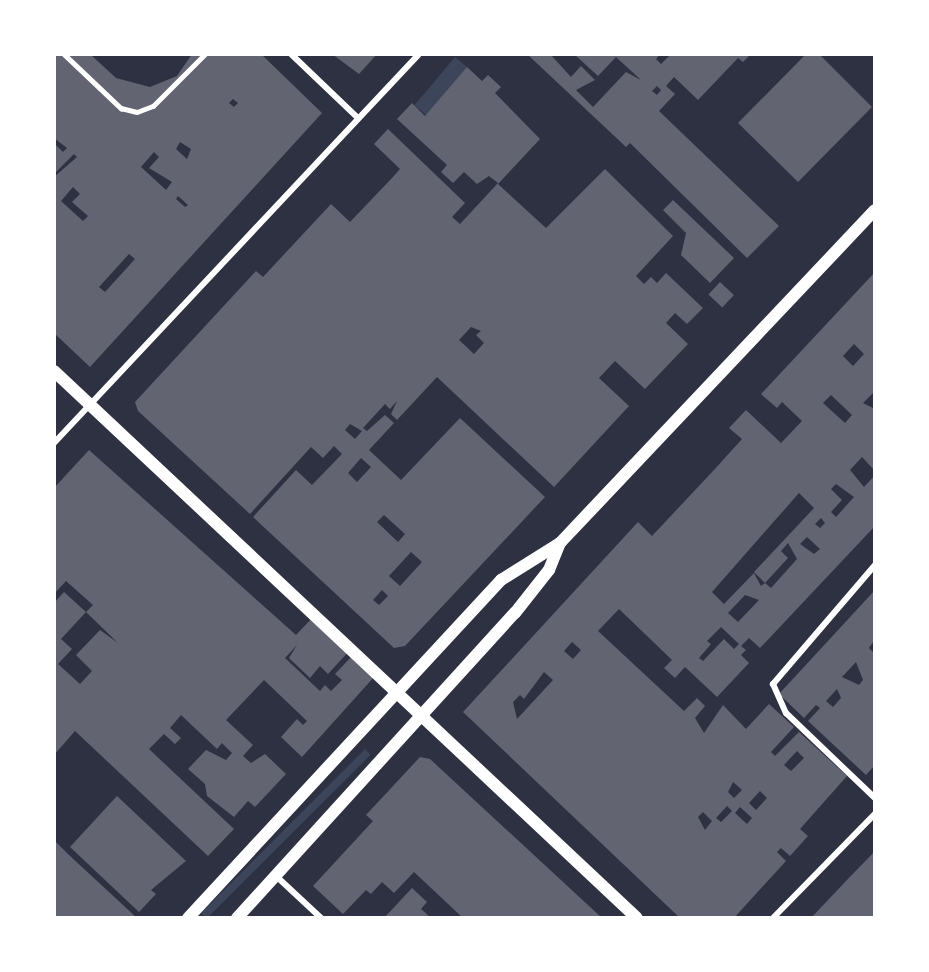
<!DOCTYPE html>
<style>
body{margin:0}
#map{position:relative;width:929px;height:972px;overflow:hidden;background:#2d3142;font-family:Commissioner,sans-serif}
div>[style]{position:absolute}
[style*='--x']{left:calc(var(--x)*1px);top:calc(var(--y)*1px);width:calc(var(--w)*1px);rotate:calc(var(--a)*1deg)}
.green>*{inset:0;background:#3c4559;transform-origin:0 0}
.building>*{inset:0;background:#626471;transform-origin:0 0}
.service>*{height:4.5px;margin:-2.25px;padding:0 2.25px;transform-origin:2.25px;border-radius:2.25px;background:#fff}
.minor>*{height:6px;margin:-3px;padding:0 3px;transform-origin:3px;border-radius:3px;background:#fff}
.secondary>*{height:12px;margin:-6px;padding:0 6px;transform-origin:6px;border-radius:6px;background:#fff}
span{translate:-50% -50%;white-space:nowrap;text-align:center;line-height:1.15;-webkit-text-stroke:6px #fff;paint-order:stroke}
.frame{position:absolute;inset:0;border:56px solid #fff;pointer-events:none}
</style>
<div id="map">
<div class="green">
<div style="left:455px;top:57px;width:16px;height:63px;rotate:40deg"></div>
<div style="left:365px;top:749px;width:8px;height:232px;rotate:45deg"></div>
</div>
<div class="building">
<div style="clip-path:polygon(evenodd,54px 54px,90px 54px,116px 78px,150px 87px,177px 76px,192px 54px,261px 54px,322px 113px,90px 367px,54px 333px,54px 177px,77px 157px,74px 154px,54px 174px,54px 143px,63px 152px,67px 148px,54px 138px,54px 54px,233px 99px,238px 103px,234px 107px,229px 103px,233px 99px,54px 54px,180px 142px,191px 149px,187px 159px,176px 149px,180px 142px,54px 54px,154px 152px,159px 157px,149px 168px,172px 182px,166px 190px,141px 167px,154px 152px,54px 54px,73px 187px,80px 194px,72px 202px,88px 216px,83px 221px,61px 201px,73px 187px,54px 54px,178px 196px,188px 205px,185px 207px,176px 199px,178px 196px,54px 54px,129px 254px,135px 259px,105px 292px,99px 287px,129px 254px)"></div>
<div style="clip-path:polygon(332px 54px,377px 54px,359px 74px)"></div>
<div style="clip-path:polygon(evenodd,527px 54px,550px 54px,571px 77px,581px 66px,595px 80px,576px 90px,593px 107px,626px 72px,641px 80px,616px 57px,598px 76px,574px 54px,660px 54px,656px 59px,661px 64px,671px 54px,751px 54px,743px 62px,738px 58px,698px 100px,674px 77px,666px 86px,675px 94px,659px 111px,779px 226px,747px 258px,630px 143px,626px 147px,527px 54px,657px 86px,661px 90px,657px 95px,652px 91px,657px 86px)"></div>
<div style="clip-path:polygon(806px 54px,819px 54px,872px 107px,798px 182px,738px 123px)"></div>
<div style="clip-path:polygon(evenodd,467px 67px,482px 81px,488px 75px,501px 87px,495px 93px,540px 139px,498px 184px,546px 228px,605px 169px,673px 236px,636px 276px,644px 284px,651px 277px,657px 283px,666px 273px,703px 308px,687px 324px,675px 313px,666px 323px,688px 344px,645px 389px,615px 361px,599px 378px,629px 406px,554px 487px,437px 377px,397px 420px,391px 414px,397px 401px,390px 409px,385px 404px,363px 428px,367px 431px,385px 415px,394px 423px,369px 450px,401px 480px,460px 418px,545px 497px,405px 646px,394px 648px,253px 517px,296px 470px,312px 485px,342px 454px,334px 446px,323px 458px,311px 447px,250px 514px,138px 411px,135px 402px,256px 271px,263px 277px,331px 204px,350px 222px,392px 178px,400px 169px,374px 144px,388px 129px,465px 203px,452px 217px,460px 224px,498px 183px,489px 176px,477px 184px,464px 172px,453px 183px,441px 172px,447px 165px,397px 119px,412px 103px,425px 116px,467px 67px,471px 327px,481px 331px,476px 335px,484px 343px,474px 354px,459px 340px,471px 327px,467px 67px,350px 424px,362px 431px,355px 439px,345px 430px,350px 424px,467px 67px,361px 458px,371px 467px,357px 482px,348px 473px,361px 458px,467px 67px,384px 515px,405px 534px,398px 542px,377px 522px,384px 515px,467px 67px,411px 552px,422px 562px,400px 586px,389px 576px,411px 552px,467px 67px,382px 590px,388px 596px,379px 605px,373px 600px,382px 590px)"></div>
<div style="clip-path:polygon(673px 200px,734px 258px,710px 283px,681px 255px,686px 233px,663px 210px)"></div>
<div style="clip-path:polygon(evenodd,875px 272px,875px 391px,863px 403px,875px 409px,875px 471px,862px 457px,850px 470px,864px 487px,875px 475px,875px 526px,760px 648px,749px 638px,741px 646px,746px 650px,741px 655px,749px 663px,717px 697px,685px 667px,675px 678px,664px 668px,672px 660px,619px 609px,598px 631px,684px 711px,697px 698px,705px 706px,695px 718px,704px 733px,723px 705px,746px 729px,769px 704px,794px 727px,771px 752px,775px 756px,799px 732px,847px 776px,800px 829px,808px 836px,790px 856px,781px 848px,777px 852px,786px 861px,734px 918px,680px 918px,463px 712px,638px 522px,652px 536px,713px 471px,742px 439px,729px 428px,746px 410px,781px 443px,802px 421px,782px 402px,777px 408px,761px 394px,875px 272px,854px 344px,864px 354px,853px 366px,843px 356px,854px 344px,875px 272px,831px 395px,852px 415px,845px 423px,823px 403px,831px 395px,875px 272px,836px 484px,854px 497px,836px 517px,831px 512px,842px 500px,831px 489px,836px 484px,875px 272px,799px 493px,814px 508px,754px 572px,765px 583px,788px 558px,781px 551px,788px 543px,797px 559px,771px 588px,765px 583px,761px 586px,754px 573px,724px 604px,712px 592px,799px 493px,875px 272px,821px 518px,825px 523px,820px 528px,815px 524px,821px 518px,875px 272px,807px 537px,820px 549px,814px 554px,800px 544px,807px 537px,875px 272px,745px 595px,759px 600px,738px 622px,728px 613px,745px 595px,875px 272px,721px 627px,739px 644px,734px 649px,724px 639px,703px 661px,699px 658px,711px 644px,707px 641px,721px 627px,875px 272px,572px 642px,581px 650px,573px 659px,564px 651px,572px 642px,875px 272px,544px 672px,553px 680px,517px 719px,513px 702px,520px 695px,524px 699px,544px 672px,875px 272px,797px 751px,804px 758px,791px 771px,784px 765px,797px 751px,875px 272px,733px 782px,742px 790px,734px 798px,728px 792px,733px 782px,875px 272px,760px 791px,767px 798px,756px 810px,749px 803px,760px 791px,875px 272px,727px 806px,732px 811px,721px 822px,716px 818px,727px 806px,875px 272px,740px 807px,752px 818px,747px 824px,735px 813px,740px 807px,875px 272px,703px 812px,712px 821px,705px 830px,698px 817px,703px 812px)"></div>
<div style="left:720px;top:282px;width:19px;height:17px;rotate:43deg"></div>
<div style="clip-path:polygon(89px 450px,296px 635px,314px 616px,350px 650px,328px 674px,320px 666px,310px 678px,289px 658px,297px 645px,285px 658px,320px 691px,325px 685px,331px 691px,342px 680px,335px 674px,353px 655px,374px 677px,302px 757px,281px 737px,297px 719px,303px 725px,307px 721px,264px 680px,226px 720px,253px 745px,243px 756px,251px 763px,265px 754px,286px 774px,255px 807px,248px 801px,234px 817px,207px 796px,205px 784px,188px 769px,206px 750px,226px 760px,232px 753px,222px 743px,217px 749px,181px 715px,170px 728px,181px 738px,175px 744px,164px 734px,149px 749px,234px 829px,208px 856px,75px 731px,54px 755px,54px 603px,64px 592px,86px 612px,61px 639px,72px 649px,58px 664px,80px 684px,92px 671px,76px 655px,100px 630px,118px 643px,86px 612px,93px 605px,66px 581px,54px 594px,54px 488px)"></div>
<div style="clip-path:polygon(evenodd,875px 590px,875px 639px,869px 648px,875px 654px,875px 765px,866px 775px,808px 721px,820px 708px,816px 705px,804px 718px,779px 694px,875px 590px,856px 662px,863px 680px,859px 685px,842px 677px,856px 662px,875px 590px,837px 689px,841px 698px,833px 707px,826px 701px,837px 689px)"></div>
<div style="clip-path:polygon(420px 757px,430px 759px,602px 918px,463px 918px,414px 872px,394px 893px,382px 882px,371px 894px,366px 890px,343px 914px,313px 886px,373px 821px,366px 815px)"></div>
<div style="clip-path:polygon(117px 796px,186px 861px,151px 890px,156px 894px,139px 912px,70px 847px)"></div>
<div style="clip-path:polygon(54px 840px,69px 855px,137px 918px,54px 918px)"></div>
<div style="clip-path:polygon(875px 851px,875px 918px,811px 918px,845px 882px)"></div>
<div style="clip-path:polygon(412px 888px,427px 902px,421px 909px,431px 918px,384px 918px)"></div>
</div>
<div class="service">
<div style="--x:64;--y:54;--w:79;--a:43.5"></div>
<div style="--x:121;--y:108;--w:16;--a:14"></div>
<div style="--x:137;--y:112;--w:17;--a:-21"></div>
<div style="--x:153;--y:106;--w:74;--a:-45"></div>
</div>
<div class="minor">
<div style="--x:291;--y:54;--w:91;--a:43.7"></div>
<div style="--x:54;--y:443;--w:533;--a:-46.82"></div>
<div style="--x:875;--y:565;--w:157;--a:130.6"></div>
<div style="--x:773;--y:684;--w:32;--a:66"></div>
<div style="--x:786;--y:713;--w:123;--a:43.7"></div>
<div style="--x:276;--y:876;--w:62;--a:43"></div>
<div style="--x:773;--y:918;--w:146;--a:-45.6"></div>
</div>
<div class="secondary">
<div style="--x:54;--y:371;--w:799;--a:43.18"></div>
<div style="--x:188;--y:918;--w:461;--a:-47.2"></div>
<div style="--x:501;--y:580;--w:70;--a:-32.1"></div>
<div style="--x:560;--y:543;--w:458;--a:-46.6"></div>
<div style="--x:237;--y:918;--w:413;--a:-47.7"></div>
<div style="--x:515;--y:613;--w:55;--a:-51.7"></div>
<div style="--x:549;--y:570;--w:29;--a:-68"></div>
</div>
<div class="frame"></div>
</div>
